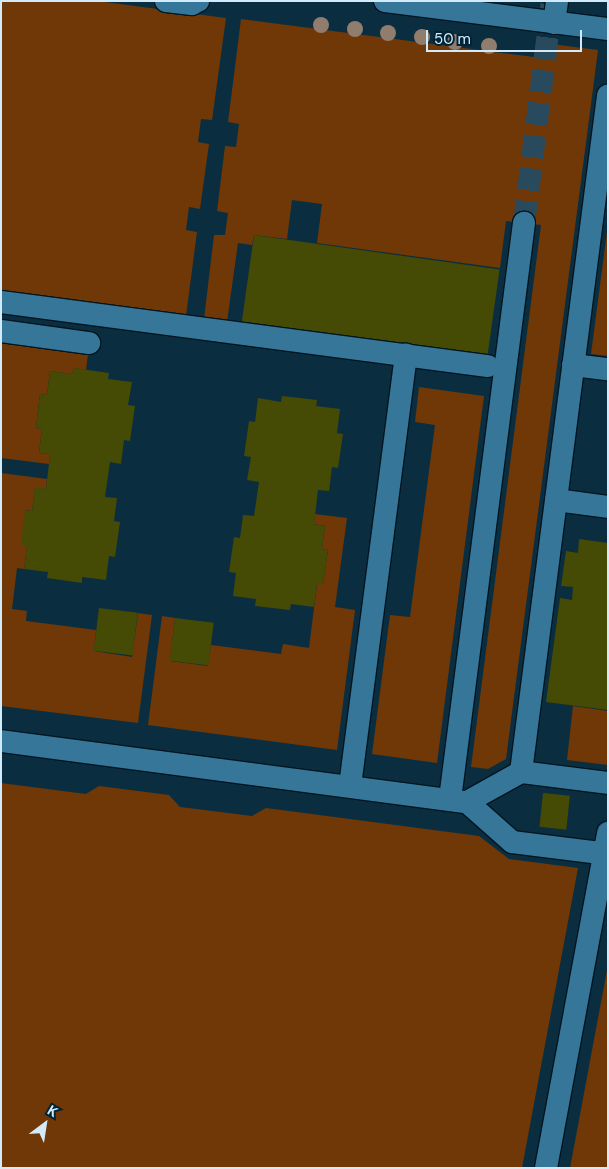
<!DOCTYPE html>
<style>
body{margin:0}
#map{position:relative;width:609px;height:1169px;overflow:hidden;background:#0a2e40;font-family:"DM Sans",sans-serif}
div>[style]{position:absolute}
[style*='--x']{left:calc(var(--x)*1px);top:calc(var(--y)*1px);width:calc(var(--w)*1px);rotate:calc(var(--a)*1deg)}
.green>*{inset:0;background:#703807}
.building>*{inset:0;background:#454a04;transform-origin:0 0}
.minor-tunnel>*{height:22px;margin-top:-11px;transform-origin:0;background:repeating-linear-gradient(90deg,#284a5c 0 22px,transparent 0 33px)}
.roads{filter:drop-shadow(1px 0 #021520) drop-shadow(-1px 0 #021520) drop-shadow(0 1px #021520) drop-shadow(0 -1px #021520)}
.minor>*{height:22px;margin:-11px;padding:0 11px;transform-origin:11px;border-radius:11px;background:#357699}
.trees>*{width:16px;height:16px;margin:-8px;border-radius:50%;background:#907d6e}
span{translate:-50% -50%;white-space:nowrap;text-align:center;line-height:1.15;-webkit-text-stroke:4.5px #002435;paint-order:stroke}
.frame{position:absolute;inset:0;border:2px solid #d1ebfa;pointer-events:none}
.north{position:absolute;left:20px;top:1099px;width:50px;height:50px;-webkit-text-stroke:4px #002435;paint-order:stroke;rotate:31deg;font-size:14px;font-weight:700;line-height:20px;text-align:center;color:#d1ebfa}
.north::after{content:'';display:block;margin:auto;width:18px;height:22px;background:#d1ebfa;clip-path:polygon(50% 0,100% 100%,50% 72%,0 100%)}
.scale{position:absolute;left:426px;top:30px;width:156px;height:22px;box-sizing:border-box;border:2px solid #d1ebfa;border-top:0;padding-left:6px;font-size:15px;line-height:18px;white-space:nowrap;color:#d1ebfa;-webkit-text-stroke:4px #002435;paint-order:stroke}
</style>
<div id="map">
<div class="green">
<div style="clip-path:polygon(1px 1px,97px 1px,226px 18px,212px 120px,201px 119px,198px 142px,209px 144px,200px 209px,189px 207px,186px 230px,197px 232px,186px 316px,1px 292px)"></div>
<div style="clip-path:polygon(241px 19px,534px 57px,536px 42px,598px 50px,506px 759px,488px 769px,471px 767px,541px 225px,506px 221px,500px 268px,317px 243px,322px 204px,292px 200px,287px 239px,254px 235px,252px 245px,238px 243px,227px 322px,204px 319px,214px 235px,225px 235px,228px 213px,217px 211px,225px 146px,236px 147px,239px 124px,228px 122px)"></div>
<div style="clip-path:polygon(608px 224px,608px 356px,591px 354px)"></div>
<div style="clip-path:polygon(1px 342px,88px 354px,86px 370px,74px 368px,73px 374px,50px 371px,47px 395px,40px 394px,36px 428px,42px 429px,39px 453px,50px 454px,49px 464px,1px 458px)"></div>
<div style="clip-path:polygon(419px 387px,484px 396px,437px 763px,372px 754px,390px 615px,410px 617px,435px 425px,415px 422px)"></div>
<div style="clip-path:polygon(1px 473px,47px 479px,46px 489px,35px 488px,32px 511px,25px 510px,27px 546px,24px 569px,17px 568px,12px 609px,27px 611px,26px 621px,96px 630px,94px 651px,132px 657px,138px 613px,152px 615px,138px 723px,1px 706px)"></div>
<div style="clip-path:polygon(315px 514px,347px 518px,335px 607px,355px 610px,337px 750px,148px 725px,162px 616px,175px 618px,170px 661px,208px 666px,211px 645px,281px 654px,283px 644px,309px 648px,317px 584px,323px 584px,328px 550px,322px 549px,325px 526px,314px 524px)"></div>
<div style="clip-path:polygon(573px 706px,608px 711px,608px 765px,567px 760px)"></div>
<div style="clip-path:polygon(1px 783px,86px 794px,99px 786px,169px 795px,180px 807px,252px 816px,266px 808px,479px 836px,509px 859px,578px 868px,522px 1168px,1px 1168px)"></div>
<div style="clip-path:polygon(608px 965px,608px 1168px,570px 1168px)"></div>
</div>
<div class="building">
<div style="left:254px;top:235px;width:248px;height:90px;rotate:8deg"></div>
<div style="clip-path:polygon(74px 368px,109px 373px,108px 379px,132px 382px,128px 405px,135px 406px,130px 441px,124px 440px,121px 464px,110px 462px,105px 497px,117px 498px,114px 521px,120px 522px,115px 557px,109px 556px,106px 580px,82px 577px,82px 583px,47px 578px,48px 572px,24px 569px,27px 546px,21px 545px,25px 510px,32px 511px,35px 487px,46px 489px,48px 472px,50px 454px,39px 453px,42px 429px,36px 428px,40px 394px,47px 395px,50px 371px,73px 374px)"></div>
<div style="clip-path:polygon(282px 396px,317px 400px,316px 406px,340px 409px,337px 433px,343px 434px,338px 468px,332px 467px,329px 491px,318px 490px,314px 524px,325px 526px,322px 549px,328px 550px,323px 584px,317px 584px,314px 607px,291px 604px,290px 610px,255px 606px,256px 599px,233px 596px,236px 573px,229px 572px,234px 537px,240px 538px,243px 515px,254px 516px,259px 482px,247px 480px,251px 457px,244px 456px,249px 421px,255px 422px,258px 398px,281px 402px)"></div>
<div style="clip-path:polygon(579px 539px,608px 543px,608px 710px,546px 702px,560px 598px,572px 600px,573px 587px,561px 586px,566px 551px,578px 553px)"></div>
<div style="left:99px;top:608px;width:39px;height:43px;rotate:7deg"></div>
<div style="left:175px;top:618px;width:39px;height:43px;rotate:7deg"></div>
<div style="left:543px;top:793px;width:27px;height:34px;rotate:6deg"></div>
</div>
<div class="minor-tunnel">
<div style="--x:524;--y:223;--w:223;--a:-82.8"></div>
</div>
<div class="roads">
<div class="minor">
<div style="--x:166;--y:1;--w:26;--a:7"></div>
<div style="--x:192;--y:4;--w:7;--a:-27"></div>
<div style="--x:385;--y:1;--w:225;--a:7.2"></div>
<div style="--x:554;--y:23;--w:22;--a:-82"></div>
<div style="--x:1;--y:302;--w:491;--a:7.5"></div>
<div style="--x:1;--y:331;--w:89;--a:7.8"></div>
<div style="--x:573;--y:365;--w:35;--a:7"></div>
<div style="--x:556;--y:500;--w:52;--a:7.7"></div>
<div style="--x:1;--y:741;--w:470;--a:7.5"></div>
<div style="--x:467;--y:802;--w:60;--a:41.6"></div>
<div style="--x:512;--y:842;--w:97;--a:7.1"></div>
<div style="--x:521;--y:772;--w:682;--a:-82.67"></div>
<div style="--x:350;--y:786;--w:435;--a:-82.6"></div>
<div style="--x:450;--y:799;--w:581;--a:-82.68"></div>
<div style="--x:467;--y:802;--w:62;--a:-29.1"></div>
<div style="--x:521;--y:772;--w:88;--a:7.2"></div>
<div style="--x:546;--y:1168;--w:341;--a:-79.5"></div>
</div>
</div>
<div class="trees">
<div style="left:321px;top:25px"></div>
<div style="left:355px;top:29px"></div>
<div style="left:388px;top:33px"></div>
<div style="left:422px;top:37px"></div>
<div style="left:455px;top:42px"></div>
<div style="left:489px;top:46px"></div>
</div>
<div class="frame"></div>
<div class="north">K</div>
<div class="scale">50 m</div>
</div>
